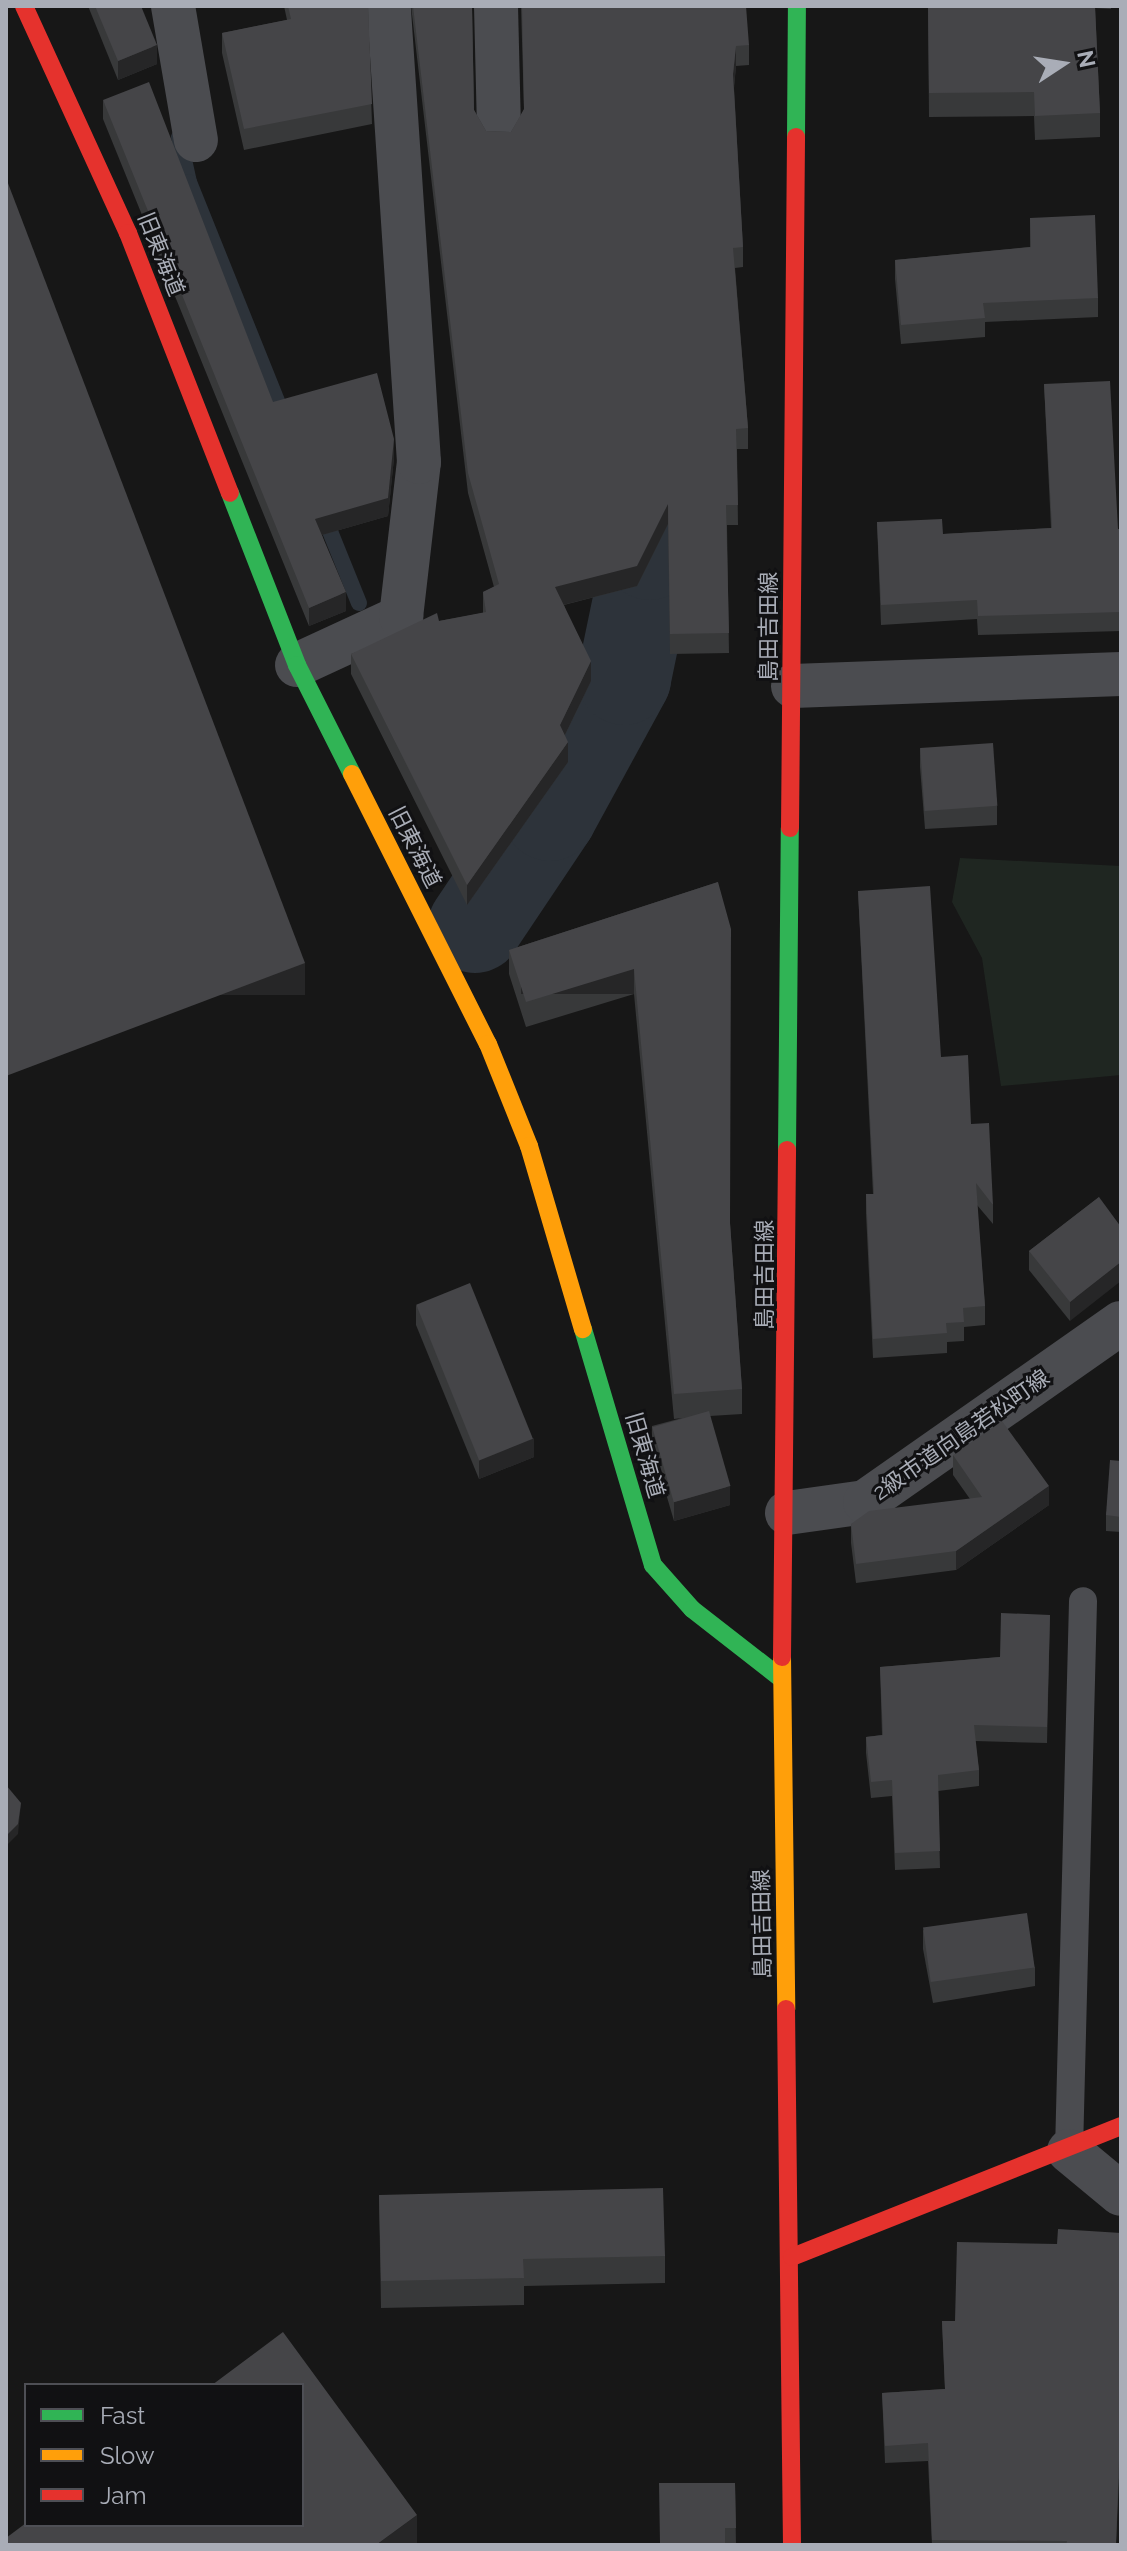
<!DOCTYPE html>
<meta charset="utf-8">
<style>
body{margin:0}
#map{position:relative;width:1127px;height:2551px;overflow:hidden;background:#171717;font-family:Raleway,"Noto Sans JP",sans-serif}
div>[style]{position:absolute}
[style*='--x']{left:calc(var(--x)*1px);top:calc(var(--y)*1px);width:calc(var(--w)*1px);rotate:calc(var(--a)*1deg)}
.green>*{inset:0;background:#1f2621}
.stream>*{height:16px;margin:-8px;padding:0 8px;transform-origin:8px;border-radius:8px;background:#2d333a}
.river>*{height:94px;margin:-47px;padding:0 47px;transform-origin:47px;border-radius:47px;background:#2d333a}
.lane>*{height:28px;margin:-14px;padding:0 14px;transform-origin:14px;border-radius:14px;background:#4b4c50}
.street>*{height:44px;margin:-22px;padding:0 22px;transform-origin:22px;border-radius:22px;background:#4b4c50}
.fast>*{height:18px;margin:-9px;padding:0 9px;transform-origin:9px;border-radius:9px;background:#30b455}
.slow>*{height:18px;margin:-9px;padding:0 9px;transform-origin:9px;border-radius:9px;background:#ff9f0a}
.jam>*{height:18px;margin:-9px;padding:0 9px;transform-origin:9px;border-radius:9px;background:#e5322d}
.wall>*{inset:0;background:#38393a}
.shaded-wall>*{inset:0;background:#262627;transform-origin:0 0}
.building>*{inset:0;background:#454548;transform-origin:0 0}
span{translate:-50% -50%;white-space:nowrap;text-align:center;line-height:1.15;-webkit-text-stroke:6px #111113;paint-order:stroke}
.street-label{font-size:22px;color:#a9adb7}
.frame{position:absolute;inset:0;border:8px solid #a9adb7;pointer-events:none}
.legend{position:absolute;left:24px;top:2383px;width:280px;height:144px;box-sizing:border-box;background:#111113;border:2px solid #4e4f55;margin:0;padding:10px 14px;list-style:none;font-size:24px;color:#a9adb7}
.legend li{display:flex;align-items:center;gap:16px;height:40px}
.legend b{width:40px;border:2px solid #4e4f55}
.north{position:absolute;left:1023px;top:24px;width:80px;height:80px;-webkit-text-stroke:6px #111113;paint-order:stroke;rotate:78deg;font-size:22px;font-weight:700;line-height:32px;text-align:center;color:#a9adb7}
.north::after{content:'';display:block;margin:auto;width:28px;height:36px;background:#a9adb7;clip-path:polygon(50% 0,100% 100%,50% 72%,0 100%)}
</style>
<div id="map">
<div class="green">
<div style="clip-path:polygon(960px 858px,1121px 866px,1121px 1075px,1001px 1086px,982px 958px,952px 902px)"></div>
</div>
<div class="stream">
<div style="--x:179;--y:137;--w:46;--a:77.5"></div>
<div style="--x:189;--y:182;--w:254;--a:68.1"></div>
<div style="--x:323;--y:514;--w:96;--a:68"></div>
</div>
<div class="river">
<div style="--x:475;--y:926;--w:135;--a:-56.2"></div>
<div style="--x:550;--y:814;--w:155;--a:-61.4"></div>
<div style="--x:624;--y:678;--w:128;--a:-78.3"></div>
<div style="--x:650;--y:553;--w:118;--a:-90.5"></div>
</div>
<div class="lane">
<div style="--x:1069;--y:2151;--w:550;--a:-88.54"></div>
</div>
<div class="street">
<div style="--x:173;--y:6;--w:136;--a:80.3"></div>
<div style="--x:496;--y:6;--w:124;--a:88.6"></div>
<div style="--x:297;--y:665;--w:115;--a:-24.8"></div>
<div style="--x:401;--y:617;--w:156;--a:-83.4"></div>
<div style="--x:419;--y:462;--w:457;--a:-93.8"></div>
<div style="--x:793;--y:686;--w:328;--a:-2.1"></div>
<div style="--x:787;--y:1513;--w:79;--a:-8"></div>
<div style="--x:865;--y:1502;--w:312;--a:-35"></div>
<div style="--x:1069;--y:2151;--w:67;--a:39.6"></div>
</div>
<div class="fast">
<div style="--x:796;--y:137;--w:131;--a:-89.6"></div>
<div style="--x:230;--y:493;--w:185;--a:68.7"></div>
<div style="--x:297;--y:665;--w:122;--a:63.2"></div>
<div style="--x:787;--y:1150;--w:322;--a:-89.5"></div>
<div style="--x:583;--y:1329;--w:246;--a:73.5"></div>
<div style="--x:653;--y:1565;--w:59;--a:48.4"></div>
<div style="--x:692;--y:1609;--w:114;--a:37.9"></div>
</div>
<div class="slow">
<div style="--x:352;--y:774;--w:302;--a:63.3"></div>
<div style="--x:488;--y:1044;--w:110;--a:68.1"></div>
<div style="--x:529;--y:1146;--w:191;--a:73.6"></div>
<div style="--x:782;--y:1657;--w:352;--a:89.3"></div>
</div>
<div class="jam">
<div style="--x:24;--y:6;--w:250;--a:65.4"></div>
<div style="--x:128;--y:233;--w:279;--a:68.6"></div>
<div style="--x:790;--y:828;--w:691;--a:-89.5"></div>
<div style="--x:782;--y:1657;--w:507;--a:-89.43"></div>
<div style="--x:786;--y:2009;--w:536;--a:89.36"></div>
<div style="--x:792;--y:2257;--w:354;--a:-21.7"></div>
</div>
<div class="wall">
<div style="clip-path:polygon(88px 6px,141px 6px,157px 64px,118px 80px)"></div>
<div style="clip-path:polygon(284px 6px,368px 6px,372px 124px,244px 150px,222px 53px,222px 33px,287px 20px)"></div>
<div style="clip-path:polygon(411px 6px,472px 6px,474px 110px,486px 131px,511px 132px,524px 110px,521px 6px,749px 45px,749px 65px,736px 66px,734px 88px,743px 247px,743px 267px,735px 268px,748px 428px,748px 449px,737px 449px,738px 525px,727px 525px,729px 653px,670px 654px,668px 524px,637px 586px,564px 605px,591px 681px,565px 735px,568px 762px,467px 905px,351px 674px,351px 654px,439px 621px,483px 613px,483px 592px,494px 587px,468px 493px)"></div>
<div style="clip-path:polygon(928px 6px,1111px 6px,1111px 9px,1095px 8px,1100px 113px,1100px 137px,1035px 140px,1034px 116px,929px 117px)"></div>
<div style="clip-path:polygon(103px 100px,273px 402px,394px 458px,388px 516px,322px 535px,346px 611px,309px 626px,103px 119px)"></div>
<div style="clip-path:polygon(1030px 218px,1098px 298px,1098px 317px,985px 322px,985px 337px,901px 344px,895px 279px,895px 260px,1030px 247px)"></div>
<div style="clip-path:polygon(1044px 384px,1118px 529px,1121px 529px,1121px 631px,978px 635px,977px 619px,881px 625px,877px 522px,943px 534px,1051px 528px)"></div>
<div style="clip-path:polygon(920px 748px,997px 806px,997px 825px,925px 829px,920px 767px)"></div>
<div style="clip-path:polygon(718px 882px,730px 1223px,742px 1389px,742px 1414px,710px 1416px,730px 1505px,674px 1521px,652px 1446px,652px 1426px,682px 1418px,674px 1419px,634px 994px,526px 1027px,509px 974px,509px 950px)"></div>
<div style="clip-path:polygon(858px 891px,941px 1057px,971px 1124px,993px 1205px,993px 1224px,977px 1205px,985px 1306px,985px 1325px,964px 1327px,964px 1341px,947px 1342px,947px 1353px,873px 1358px,866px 1213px,866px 1194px,873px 1194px)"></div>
<div style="clip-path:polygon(1099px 1197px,1070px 1321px,1029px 1270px,1029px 1251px)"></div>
<div style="clip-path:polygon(416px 1305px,534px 1457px,479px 1479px,416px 1325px)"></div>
<div style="clip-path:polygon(953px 1455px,1049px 1505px,956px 1570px,856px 1583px,851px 1543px,851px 1524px,970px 1499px,953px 1475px)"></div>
<div style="clip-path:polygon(1121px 1461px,1121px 1532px,1106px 1531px,1106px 1515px)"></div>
<div style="clip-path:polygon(1050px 1615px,1047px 1743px,975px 1741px,979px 1770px,979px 1786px,938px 1791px,940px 1868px,895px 1870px,892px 1796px,871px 1798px,866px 1753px,866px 1737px,882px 1735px,880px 1667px,1000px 1657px)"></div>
<div style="clip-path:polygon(923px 1930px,1035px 1967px,1035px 1986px,933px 2003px,923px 1949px)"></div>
<div style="clip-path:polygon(379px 2195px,665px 2256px,665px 2283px,524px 2286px,524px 2305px,381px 2308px)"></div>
<div style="clip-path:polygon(1121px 2233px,1121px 2478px,1119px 2478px,1116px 2545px,932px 2545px,928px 2461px,885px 2463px,882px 2393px,945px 2389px,942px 2321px,955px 2321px,1057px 2244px)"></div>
<div style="clip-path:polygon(735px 2483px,736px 2545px,649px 2545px,660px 2543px)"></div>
</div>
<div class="shaded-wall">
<div style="clip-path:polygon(157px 45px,157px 64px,118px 80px,118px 61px)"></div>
<div style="clip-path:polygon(736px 46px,736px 66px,733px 95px,733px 74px)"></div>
<div style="clip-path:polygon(394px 439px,394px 458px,388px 516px,315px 537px,315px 519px)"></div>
<div style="clip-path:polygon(668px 504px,668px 524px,637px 586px,555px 607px,555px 587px)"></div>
<div style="clip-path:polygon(346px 592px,346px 611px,309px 626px,309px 608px)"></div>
<div style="clip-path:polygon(591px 661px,591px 681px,560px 745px,560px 725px)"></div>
<div style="clip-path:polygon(568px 742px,568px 762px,467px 905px,467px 885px)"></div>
<div style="left:305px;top:963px;width:32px;height:320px;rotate:90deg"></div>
<div style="left:634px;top:969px;width:25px;height:113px;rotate:90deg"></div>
<div style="clip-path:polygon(1121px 1262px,1121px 1281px,1070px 1321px,1070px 1302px)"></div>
<div style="clip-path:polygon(534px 1438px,534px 1457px,479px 1479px,479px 1459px)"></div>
<div style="clip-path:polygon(730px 1486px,730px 1505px,674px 1521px,674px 1502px)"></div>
<div style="clip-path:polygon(1049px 1486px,1049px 1505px,956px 1570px,956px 1551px)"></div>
<div style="clip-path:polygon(21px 1803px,18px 1834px,6px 1846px,6px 1836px)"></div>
<div style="clip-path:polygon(417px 2515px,417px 2545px,376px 2545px)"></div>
</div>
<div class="building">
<div style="clip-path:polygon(95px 6px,141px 6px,157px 45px,118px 61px)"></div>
<div style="clip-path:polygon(288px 6px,368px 6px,372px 104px,244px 129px,222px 33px,291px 19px)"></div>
<div style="clip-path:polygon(413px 6px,472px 6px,474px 110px,486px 131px,511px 132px,524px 109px,522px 6px,746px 6px,749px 45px,736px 46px,733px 74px,743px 247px,733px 248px,748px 428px,736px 429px,738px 505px,726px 505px,729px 633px,670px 634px,668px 504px,637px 566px,555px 587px,591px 661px,560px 725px,568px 742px,467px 885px,351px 654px,437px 613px,439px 621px,486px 612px,483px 592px,499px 584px,468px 473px)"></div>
<div style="clip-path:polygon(928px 6px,1095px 6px,1100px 113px,1035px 116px,1034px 92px,929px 93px)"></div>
<div style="clip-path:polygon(149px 82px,273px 402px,377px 373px,394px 439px,388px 498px,315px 519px,346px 592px,309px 608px,103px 100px)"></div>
<div style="clip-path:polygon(6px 178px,305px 963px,6px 1076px)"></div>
<div style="clip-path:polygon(1095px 215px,1098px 298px,983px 303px,985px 318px,901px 325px,895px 260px,1031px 247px,1030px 218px)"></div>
<div style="clip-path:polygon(1110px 381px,1118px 529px,1121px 529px,1121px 612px,978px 616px,977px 600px,881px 605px,877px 522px,942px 519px,943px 534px,1052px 528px,1044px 384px)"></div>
<div style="left:993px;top:743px;width:63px;height:73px;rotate:86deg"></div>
<div style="clip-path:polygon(718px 882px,731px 929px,730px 1223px,742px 1389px,674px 1394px,634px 969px,526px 1002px,509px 950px)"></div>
<div style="clip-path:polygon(930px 886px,941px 1057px,968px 1055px,971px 1124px,989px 1123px,993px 1205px,976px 1183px,985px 1306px,963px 1308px,964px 1322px,946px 1323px,947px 1333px,873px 1339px,866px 1194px,874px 1194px,858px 891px)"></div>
<div style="clip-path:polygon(1099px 1197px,1121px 1227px,1121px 1262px,1070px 1302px,1029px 1251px)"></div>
<div style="left:470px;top:1283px;width:168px;height:58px;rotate:68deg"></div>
<div style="left:709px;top:1411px;width:78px;height:59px;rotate:74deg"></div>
<div style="clip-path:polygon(1002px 1421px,1049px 1486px,956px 1551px,856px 1564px,851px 1524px,869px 1511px,982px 1497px,953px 1455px)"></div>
<div style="clip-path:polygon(1110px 1460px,1121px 1461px,1121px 1517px,1106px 1515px)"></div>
<div style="clip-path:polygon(1001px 1613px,1050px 1615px,1047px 1727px,974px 1725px,979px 1770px,938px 1775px,940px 1851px,895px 1853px,892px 1780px,871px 1782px,866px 1737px,883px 1735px,880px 1667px,1000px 1657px)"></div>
<div style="clip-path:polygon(6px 1785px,21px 1803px,18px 1824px,6px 1836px)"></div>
<div style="left:1027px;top:1913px;width:55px;height:105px;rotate:82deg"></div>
<div style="clip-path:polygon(663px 2188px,665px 2256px,523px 2259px,524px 2278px,381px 2281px,379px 2195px)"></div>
<div style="clip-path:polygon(1058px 2229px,1121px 2233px,1121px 2461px,1119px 2460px,1116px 2545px,1066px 2545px,1067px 2541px,932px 2540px,928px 2443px,885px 2446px,882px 2393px,945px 2389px,942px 2321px,955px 2321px,957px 2242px,1057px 2244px)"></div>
<div style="clip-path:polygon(283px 2332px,417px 2515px,376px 2545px,6px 2545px,6px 2538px,26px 2523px,26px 2525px,302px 2525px,302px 2385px,212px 2385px)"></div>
<div style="clip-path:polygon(659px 2483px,735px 2483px,736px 2528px,725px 2528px,725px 2545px,649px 2545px,649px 2543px,660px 2543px)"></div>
</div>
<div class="street-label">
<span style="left:161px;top:254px;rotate:68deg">旧東海道</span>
<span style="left:769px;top:627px;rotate:-90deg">島田吉田線</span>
<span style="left:415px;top:847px;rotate:63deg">旧東海道</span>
<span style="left:765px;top:1275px;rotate:-90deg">島田吉田線</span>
<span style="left:961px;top:1435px;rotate:-35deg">2級市道向島若松町線</span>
<span style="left:645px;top:1455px;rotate:74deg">旧東海道</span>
<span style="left:762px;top:1924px;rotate:-91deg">島田吉田線</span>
</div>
<div class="frame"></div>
<ul class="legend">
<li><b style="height:10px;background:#30b455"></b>Fast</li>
<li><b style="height:10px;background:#ff9f0a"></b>Slow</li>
<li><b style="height:10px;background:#e5322d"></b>Jam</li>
</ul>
<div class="north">N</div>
</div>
